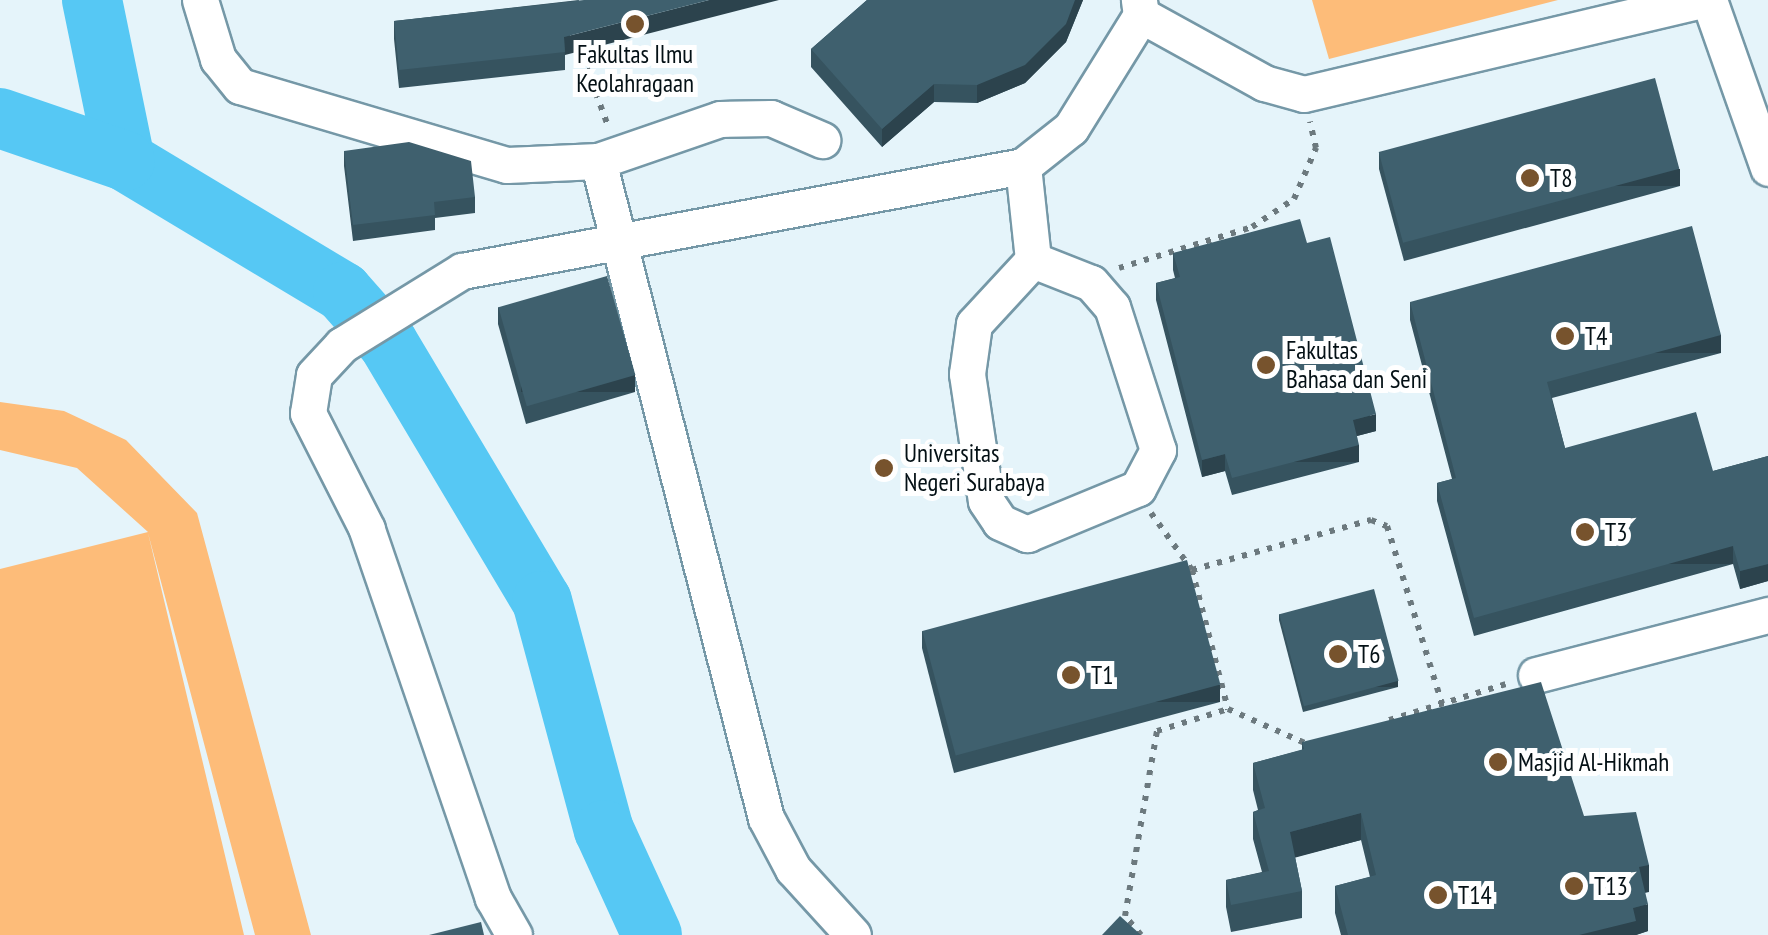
<!DOCTYPE html>
<style>
body{margin:0}
#map{position:relative;width:1768px;height:935px;overflow:hidden;background:#e5f4fa;font-family:"PT Sans Narrow",sans-serif}
div>[style]{position:absolute}
[style*='--x']{left:calc(var(--x)*1px);top:calc(var(--y)*1px);width:calc(var(--w)*1px);rotate:calc(var(--a)*1deg)}
.green>*{inset:0;background:#fdbc79}
.river>*{height:60px;margin:-30px;padding:0 30px;transform-origin:30px;border-radius:30px;background:#56c8f4}
.path>*{height:6px;margin-top:-3px;transform-origin:0;background:repeating-linear-gradient(90deg,#6c797e 0 5px,transparent 0 13px)}
.roads{filter:drop-shadow(2px 0 #7598a7) drop-shadow(-2px 0 #7598a7) drop-shadow(0 2px #7598a7) drop-shadow(0 -2px #7598a7)}
.minor>*{height:35px;margin:-17.5px;padding:0 17.5px;transform-origin:17.5px;border-radius:17.5px;background:#fff}
.wall>*{inset:0;background:#36535f}
.shaded-wall>*{inset:0;background:#2c434d;transform-origin:0 0}
.building>*{inset:0;background:#3f606e;transform-origin:0 0}
.dots>*{width:28px;height:28px;translate:-50% -50%;box-sizing:border-box;border:5px solid #fff;border-radius:50%}
span{translate:-50% -50%;white-space:nowrap;text-align:center;line-height:1.15;-webkit-text-stroke:10px #fff;paint-order:stroke}
.poi-label{font-size:25px;color:#041015}
.left{translate:0 -50%;text-align:left}
</style>
<div id="map">
<div class="green">
<div style="clip-path:polygon(1312px 0,1558px 0,1329px 59px)"></div>
<div style="clip-path:polygon(0 402px,64px 411px,126px 440px,197px 513px,311px 935px,255px 935px,148px 533px,244px 935px,0 935px,0 569px,148px 532px,77px 468px,0 450px)"></div>
</div>
<div class="river">
<div style="--x:92;--y:0;--w:164;--a:78.4"></div>
<div style="--x:125;--y:161;--w:254;--a:31"></div>
<div style="--x:343;--y:292;--w:68;--a:48.6"></div>
<div style="--x:388;--y:343;--w:300;--a:59.2"></div>
<div style="--x:542;--y:601;--w:237;--a:74.9"></div>
<div style="--x:604;--y:830;--w:115;--a:65.4"></div>
<div style="--x:0;--y:118;--w:132;--a:19"></div>
</div>
<div class="path">
<div style="--x:578;--y:44;--w:87;--a:69.9"></div>
<div style="--x:1119;--y:268;--w:139;--a:-17.1"></div>
<div style="--x:1252;--y:227;--w:50;--a:-33.7"></div>
<div style="--x:1294;--y:199;--w:56;--a:-66.7"></div>
<div style="--x:1316;--y:148;--w:27;--a:-103"></div>
<div style="--x:1151;--y:513;--w:70;--a:54.3"></div>
<div style="--x:1192;--y:570;--w:144;--a:75.5"></div>
<div style="--x:1192;--y:570;--w:186;--a:-15.6"></div>
<div style="--x:1371;--y:520;--w:17;--a:21"></div>
<div style="--x:1387;--y:526;--w:186;--a:72.8"></div>
<div style="--x:1389;--y:720;--w:122;--a:-17.1"></div>
<div style="--x:1141;--y:935;--w:25;--a:-130"></div>
<div style="--x:1125;--y:916;--w:188;--a:-80.2"></div>
<div style="--x:1157;--y:731;--w:74;--a:-17.2"></div>
<div style="--x:1228;--y:709;--w:84;--a:23.8"></div>
</div>
<div class="roads">
<div class="minor">
<div style="--x:200;--y:0;--w:62;--a:73"></div>
<div style="--x:218;--y:59;--w:35;--a:51"></div>
<div style="--x:240;--y:86;--w:278;--a:16.5"></div>
<div style="--x:507;--y:165;--w:91;--a:-2.5"></div>
<div style="--x:598;--y:161;--w:129;--a:-19"></div>
<div style="--x:720;--y:119;--w:51;--a:-1.1"></div>
<div style="--x:771;--y:118;--w:56;--a:23.3"></div>
<div style="--x:1709;--y:0;--w:178;--a:70.6"></div>
<div style="--x:1141;--y:15;--w:141;--a:28.9"></div>
<div style="--x:1264;--y:83;--w:41;--a:15.4"></div>
<div style="--x:1304;--y:94;--w:409;--a:-13.3"></div>
<div style="--x:598;--y:161;--w:678;--a:75.66"></div>
<div style="--x:766;--y:818;--w:58;--a:62.1"></div>
<div style="--x:793;--y:869;--w:89;--a:47.7"></div>
<div style="--x:1023;--y:166;--w:95;--a:83.9"></div>
<div style="--x:1033;--y:260;--w:87;--a:132.7"></div>
<div style="--x:974;--y:324;--w:50;--a:98"></div>
<div style="--x:967;--y:374;--w:128;--a:81.5"></div>
<div style="--x:986;--y:501;--w:25;--a:56"></div>
<div style="--x:1000;--y:522;--w:30;--a:24"></div>
<div style="--x:1027;--y:534;--w:120;--a:-22.5"></div>
<div style="--x:1138;--y:488;--w:43;--a:-62.2"></div>
<div style="--x:1158;--y:450;--w:150;--a:-107.8"></div>
<div style="--x:1112;--y:307;--w:32;--a:-131"></div>
<div style="--x:1091;--y:283;--w:62;--a:-158.4"></div>
<div style="--x:1536;--y:675;--w:240;--a:-14.5"></div>
<div style="--x:514;--y:935;--w:43;--a:-119.6"></div>
<div style="--x:493;--y:898;--w:390;--a:-108.9"></div>
<div style="--x:367;--y:529;--w:130;--a:-117"></div>
<div style="--x:308;--y:413;--w:38;--a:-81"></div>
<div style="--x:314;--y:375;--w:41;--a:-47"></div>
<div style="--x:342;--y:345;--w:141;--a:-31.7"></div>
<div style="--x:462;--y:271;--w:571;--a:-10.6"></div>
<div style="--x:1023;--y:166;--w:61;--a:-38.4"></div>
<div style="--x:1071;--y:128;--w:133;--a:-58.2"></div>
<div style="--x:1141;--y:15;--w:15;--a:-98"></div>
</div>
</div>
<div class="wall">
<div style="clip-path:polygon(579px 0,565px 55px,565px 70px,399px 88px,394px 39px,394px 21px)"></div>
<div style="clip-path:polygon(867px 0,1083px 0,1066px 42px,1025px 83px,977px 103px,934px 102px,882px 147px,811px 67px,811px 49px)"></div>
<div style="clip-path:polygon(344px 151px,475px 197px,475px 213px,435px 218px,435px 230px,353px 241px,344px 166px)"></div>
<div style="clip-path:polygon(1379px 153px,1680px 186px,1404px 261px,1379px 169px)"></div>
<div style="clip-path:polygon(1307px 243px,1376px 431px,1357px 436px,1359px 462px,1232px 495px,1225px 471px,1202px 477px,1156px 300px,1156px 283px,1175px 278px,1173px 270px,1173px 253px)"></div>
<div style="clip-path:polygon(1410px 302px,1721px 353px,1552px 398px,1565px 448px,1713px 471px,1768px 456px,1768px 581px,1740px 589px,1733px 564px,1474px 636px,1437px 501px,1437px 483px,1452px 479px,1410px 320px)"></div>
<div style="clip-path:polygon(498px 307px,635px 392px,526px 424px,498px 324px)"></div>
<div style="clip-path:polygon(1279px 614px,1398px 687px,1303px 712px,1279px 620px)"></div>
<div style="clip-path:polygon(922px 631px,1220px 702px,954px 773px,922px 648px)"></div>
<div style="clip-path:polygon(1302px 742px,1584px 816px,1649px 892px,1645px 893px,1648px 931px,1636px 935px,1341px 935px,1335px 913px,1335px 886px,1370px 877px,1361px 840px,1295px 857px,1302px 891px,1302px 918px,1231px 932px,1226px 907px,1226px 880px,1262px 872px,1253px 839px,1253px 812px,1258px 810px,1253px 790px,1253px 763px,1302px 750px)"></div>
</div>
<div class="shaded-wall">
<div style="clip-path:polygon(709px 0,779px 0,565px 55px,564px 37px)"></div>
<div style="clip-path:polygon(1075px 0,1083px 0,1066px 42px,1025px 83px,977px 103px,977px 85px)"></div>
<div style="clip-path:polygon(934px 84px,934px 102px,882px 147px,882px 129px)"></div>
<div style="left:1680px;top:169px;width:17px;height:286px;rotate:90deg"></div>
<div style="left:1721px;top:335px;width:18px;height:180px;rotate:90deg"></div>
<div style="left:635px;top:375px;width:17px;height:114px;rotate:90deg"></div>
<div style="clip-path:polygon(1376px 414px,1376px 431px,1353px 437px,1353px 420px)"></div>
<div style="left:1359px;top:445px;width:17px;height:131px;rotate:90deg"></div>
<div style="clip-path:polygon(1225px 454px,1225px 471px,1202px 477px,1202px 460px)"></div>
<div style="left:1733px;top:546px;width:18px;height:269px;rotate:90deg"></div>
<div style="clip-path:polygon(1768px 564px,1768px 581px,1740px 589px,1740px 571px)"></div>
<div style="left:1398px;top:681px;width:6px;height:98px;rotate:90deg"></div>
<div style="left:1220px;top:685px;width:17px;height:275px;rotate:90deg"></div>
<div style="clip-path:polygon(1361px 813px,1361px 840px,1290px 859px,1290px 832px)"></div>
<div style="left:1649px;top:865px;width:27px;height:10px;rotate:90deg"></div>
<div style="clip-path:polygon(1648px 904px,1648px 931px,1636px 935px,1579px 935px,1633px 908px)"></div>
</div>
<div class="building">
<div style="clip-path:polygon(584px 0,709px 0,564px 37px,565px 52px,399px 70px,394px 21px)"></div>
<div style="clip-path:polygon(867px 0,1075px 0,1066px 24px,1025px 65px,977px 85px,934px 84px,882px 129px,811px 49px)"></div>
<div style="left:1655px;top:78px;width:94px;height:286px;rotate:75deg"></div>
<div style="clip-path:polygon(409px 142px,471px 161px,475px 197px,434px 202px,435px 215px,353px 225px,344px 151px)"></div>
<div style="clip-path:polygon(1300px 219px,1307px 243px,1330px 237px,1376px 414px,1353px 420px,1359px 445px,1232px 478px,1225px 454px,1202px 460px,1156px 283px,1180px 277px,1173px 253px)"></div>
<div style="clip-path:polygon(1692px 226px,1721px 335px,1547px 382px,1565px 448px,1696px 412px,1713px 471px,1768px 456px,1768px 564px,1740px 571px,1733px 546px,1474px 618px,1437px 483px,1456px 478px,1410px 302px)"></div>
<div style="left:607px;top:276px;width:103px;height:113px;rotate:74deg"></div>
<div style="left:1187px;top:560px;width:129px;height:274px;rotate:75deg"></div>
<div style="left:1374px;top:589px;width:95px;height:98px;rotate:75deg"></div>
<div style="clip-path:polygon(1541px 682px,1584px 816px,1636px 812px,1649px 865px,1639px 867px,1648px 904px,1633px 908px,1636px 921px,1579px 935px,1348px 935px,1335px 886px,1376px 875px,1361px 813px,1290px 832px,1302px 891px,1231px 905px,1226px 880px,1269px 871px,1253px 812px,1265px 808px,1253px 763px,1304px 749px,1302px 742px)"></div>
<div style="clip-path:polygon(1120px 916px,1141px 935px,1102px 935px)"></div>
<div style="clip-path:polygon(481px 922px,484px 935px,429px 935px)"></div>
</div>
<div class="dots">
<div style="left:635px;top:24px;background:#77532d"></div>
<div style="left:1530px;top:178px;background:#77532d"></div>
<div style="left:1565px;top:336px;background:#77532d"></div>
<div style="left:1266px;top:365px;background:#77532d"></div>
<div style="left:884px;top:468px;background:#77532d"></div>
<div style="left:1585px;top:532px;background:#77532d"></div>
<div style="left:1338px;top:654px;background:#77532d"></div>
<div style="left:1071px;top:675px;background:#77532d"></div>
<div style="left:1498px;top:762px;background:#77532d"></div>
<div style="left:1574px;top:886px;background:#77532d"></div>
<div style="left:1438px;top:895px;background:#77532d"></div>
</div>
<div class="poi-label">
<span style="left:635px;top:69px">Fakultas Ilmu<br>Keolahragaan</span>
<span class="left" style="left:1550px;top:178px">T8</span>
<span class="left" style="left:1585px;top:336px">T4</span>
<span class="left" style="left:1286px;top:365px">Fakultas<br>Bahasa dan Seni</span>
<span class="left" style="left:904px;top:468px">Universitas<br>Negeri Surabaya</span>
<span class="left" style="left:1605px;top:532px">T3</span>
<span class="left" style="left:1358px;top:654px">T6</span>
<span class="left" style="left:1091px;top:675px">T1</span>
<span class="left" style="left:1518px;top:762px">Masjid Al-Hikmah</span>
<span class="left" style="left:1594px;top:886px">T13</span>
<span class="left" style="left:1458px;top:895px">T14</span>
</div>
</div>
